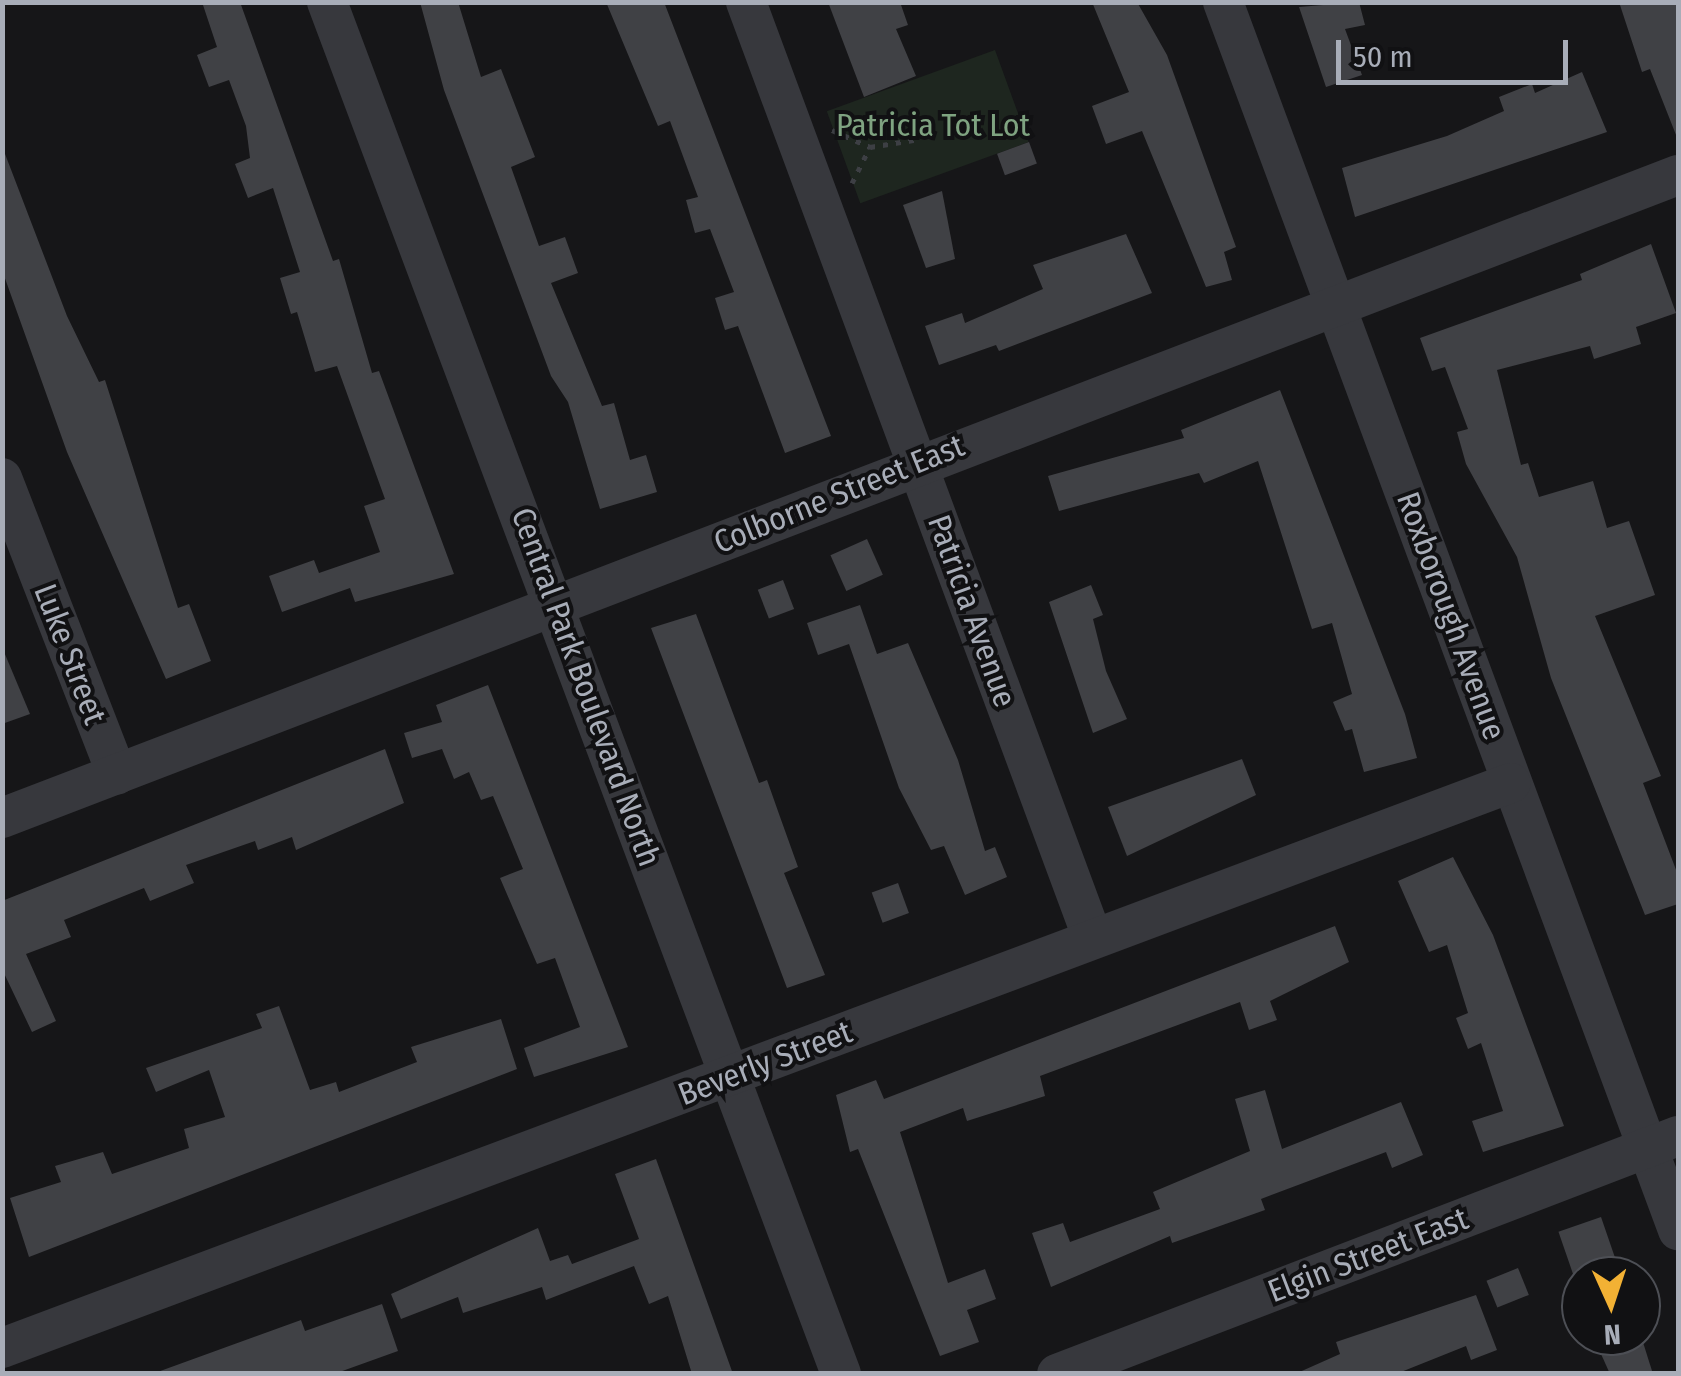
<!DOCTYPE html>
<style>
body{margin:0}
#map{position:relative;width:1681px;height:1376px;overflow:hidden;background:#161618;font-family:"Fira Sans Condensed",sans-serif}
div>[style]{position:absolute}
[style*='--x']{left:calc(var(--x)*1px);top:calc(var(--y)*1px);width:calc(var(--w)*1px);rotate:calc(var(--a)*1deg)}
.green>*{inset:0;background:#1e261f;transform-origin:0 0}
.building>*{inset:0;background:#404145;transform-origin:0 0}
.path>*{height:5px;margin-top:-2.5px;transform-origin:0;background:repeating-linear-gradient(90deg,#3d3f44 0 5px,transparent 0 13px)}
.minor>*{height:40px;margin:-20px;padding:0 20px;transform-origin:20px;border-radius:20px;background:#37383d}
span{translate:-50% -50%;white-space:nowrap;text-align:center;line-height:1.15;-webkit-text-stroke:8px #111113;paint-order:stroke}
.park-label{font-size:32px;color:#7fa381}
.street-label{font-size:32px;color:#a8adb8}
.frame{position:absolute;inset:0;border:5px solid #a8adb8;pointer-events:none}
.north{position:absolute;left:1561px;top:1256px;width:100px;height:100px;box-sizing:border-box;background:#111113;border:2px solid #4d4f55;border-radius:50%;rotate:177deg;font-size:28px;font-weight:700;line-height:40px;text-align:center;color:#a8adb8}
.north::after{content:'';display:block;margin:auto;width:35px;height:45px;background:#f2b134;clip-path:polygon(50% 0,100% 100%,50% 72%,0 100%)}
.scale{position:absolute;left:1336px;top:40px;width:232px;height:45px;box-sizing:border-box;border:5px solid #a8adb8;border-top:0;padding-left:12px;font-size:30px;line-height:35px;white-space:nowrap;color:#a8adb8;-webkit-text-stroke:8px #111113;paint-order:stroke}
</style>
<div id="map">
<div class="green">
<div style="left:995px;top:50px;width:98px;height:179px;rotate:70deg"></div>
</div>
<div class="building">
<div style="clip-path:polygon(202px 2px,240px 2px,333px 261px,339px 259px,372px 373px,379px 371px,454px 574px,355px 602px,350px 588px,282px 612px,269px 576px,314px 560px,319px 573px,380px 552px,364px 506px,385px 499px,337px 366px,315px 372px,297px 312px,291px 314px,280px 278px,300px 272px,273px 188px,248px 198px,235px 164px,250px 158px,246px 126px,229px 80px,209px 87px,197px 55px,217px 47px)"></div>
<div style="clip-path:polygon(420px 2px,458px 2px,481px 77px,501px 69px,535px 157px,511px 167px,539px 246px,565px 237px,578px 273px,551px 283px,602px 406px,614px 403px,630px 460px,646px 455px,657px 492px,600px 509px,568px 402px,551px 376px,444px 90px)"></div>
<div style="clip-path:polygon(606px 2px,664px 2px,831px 436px,785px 453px,738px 326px,725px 330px,715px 298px,734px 292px,710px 229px,695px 233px,686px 200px,698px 197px,670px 121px,658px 126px)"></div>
<div style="clip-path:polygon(828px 2px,900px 2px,908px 25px,896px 29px,916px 76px,864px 97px)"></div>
<div style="clip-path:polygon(1092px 2px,1137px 2px,1167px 55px,1236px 247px,1224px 252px,1232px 280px,1206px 287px,1142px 131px,1106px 144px,1092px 106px,1129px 92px)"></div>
<div style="clip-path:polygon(1359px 2px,1365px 25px,1345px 29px,1362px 75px,1326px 87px,1299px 7px)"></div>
<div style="clip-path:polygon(1619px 2px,1678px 2px,1678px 140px,1650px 69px,1642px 72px)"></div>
<div style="clip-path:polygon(1582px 72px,1607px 132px,1355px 217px,1342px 168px,1447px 136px,1504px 111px,1499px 97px,1532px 84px,1535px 93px)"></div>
<div style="left:1029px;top:142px;width:23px;height:34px;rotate:70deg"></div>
<div style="clip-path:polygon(2px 146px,67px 316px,99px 382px,105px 380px,178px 608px,189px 604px,211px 661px,166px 679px,67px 452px,2px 270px)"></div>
<div style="clip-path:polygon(942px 191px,955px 259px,926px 268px,903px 205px)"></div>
<div style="clip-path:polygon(1126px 234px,1152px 293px,999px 351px,996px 345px,939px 365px,925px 326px,962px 313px,965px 323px,1043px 289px,1033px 265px)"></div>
<div style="clip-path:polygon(1651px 244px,1676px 313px,1636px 327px,1641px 344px,1594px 359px,1590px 346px,1497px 370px,1521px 465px,1528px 463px,1539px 497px,1593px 481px,1607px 528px,1629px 521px,1655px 595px,1595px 616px,1661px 776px,1643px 783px,1678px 875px,1678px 904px,1645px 915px,1551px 678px,1517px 557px,1466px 464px,1457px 432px,1468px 429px,1445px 367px,1432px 371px,1420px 338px,1582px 280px,1580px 274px)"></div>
<div style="clip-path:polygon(1280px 390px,1405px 714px,1417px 758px,1364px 772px,1352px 729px,1345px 731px,1333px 702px,1352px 694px,1332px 623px,1312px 629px,1258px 461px,1204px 483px,1199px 473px,1059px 511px,1048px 476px,1184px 438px,1181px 430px)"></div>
<div style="left:867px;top:539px;width:39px;height:40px;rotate:66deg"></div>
<div style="left:783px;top:580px;width:31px;height:27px;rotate:69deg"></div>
<div style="clip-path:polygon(1091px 585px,1103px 615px,1093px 619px,1106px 671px,1127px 719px,1093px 733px,1049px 602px)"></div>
<div style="clip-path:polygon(860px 605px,877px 654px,908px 643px,958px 760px,985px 851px,995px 847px,1007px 877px,965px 895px,944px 846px,931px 850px,899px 788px,849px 644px,818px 655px,807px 623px)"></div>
<div style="clip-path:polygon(696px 614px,759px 783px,767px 780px,779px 814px,798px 867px,784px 873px,825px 975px,787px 988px,651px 628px)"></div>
<div style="clip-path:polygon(2px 647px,30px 714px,2px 724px)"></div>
<div style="clip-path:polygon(488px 685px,628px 1047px,534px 1077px,524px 1048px,580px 1027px,555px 958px,537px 964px,500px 878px,523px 869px,493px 796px,481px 800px,469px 772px,454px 779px,442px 749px,412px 758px,404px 733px,442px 722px,436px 705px)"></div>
<div style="clip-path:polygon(385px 749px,404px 803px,296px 850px,292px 837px,258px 850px,255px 841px,186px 865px,194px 883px,150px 901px,144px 888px,64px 920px,71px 937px,26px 954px,56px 1021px,32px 1032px,2px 969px,2px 901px)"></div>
<div style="clip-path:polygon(1242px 759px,1256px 795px,1127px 856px,1108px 807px)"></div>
<div style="clip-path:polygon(1453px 857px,1493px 935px,1564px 1126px,1483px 1152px,1472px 1121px,1503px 1111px,1481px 1043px,1468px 1049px,1456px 1018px,1468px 1013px,1447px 945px,1429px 952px,1398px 881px)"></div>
<div style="left:898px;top:883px;width:32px;height:28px;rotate:70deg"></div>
<div style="clip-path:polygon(1335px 926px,1349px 962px,1270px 1001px,1277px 1020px,1249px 1030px,1240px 1002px,1040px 1076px,1045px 1096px,967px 1121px,963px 1108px,900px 1132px,948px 1283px,985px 1269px,996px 1299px,967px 1310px,979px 1342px,940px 1356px,858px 1149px,850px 1152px,836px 1095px,876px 1080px,884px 1099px)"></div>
<div style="clip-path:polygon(279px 1006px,310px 1090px,336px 1082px,339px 1092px,417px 1062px,411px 1047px,501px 1019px,517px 1069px,29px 1257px,10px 1198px,61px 1182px,55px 1166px,103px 1152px,112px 1174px,189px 1148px,184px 1129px,225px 1117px,209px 1070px,156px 1092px,146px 1068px,262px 1028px,256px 1014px)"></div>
<div style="clip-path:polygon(1265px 1090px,1282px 1149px,1401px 1102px,1423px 1155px,1392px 1168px,1386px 1152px,1261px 1199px,1265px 1210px,1172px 1243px,1170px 1236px,1051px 1287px,1032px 1233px,1063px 1223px,1070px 1242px,1160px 1209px,1153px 1192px,1250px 1151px,1235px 1099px)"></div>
<div style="clip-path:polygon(656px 1159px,733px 1374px,692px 1374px,668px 1296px,649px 1304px,634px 1266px,546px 1300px,542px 1287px,463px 1313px,458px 1297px,401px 1319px,391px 1294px,538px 1228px,550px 1261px,568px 1255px,572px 1264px,639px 1239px,615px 1174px)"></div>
<div style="left:1601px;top:1217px;width:49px;height:45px;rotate:71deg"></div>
<div style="left:1518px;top:1268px;width:29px;height:34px;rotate:68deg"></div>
<div style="clip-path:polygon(1476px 1295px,1497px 1350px,1471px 1360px,1466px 1346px,1396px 1374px,1295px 1374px,1340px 1354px,1336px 1342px)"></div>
<div style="clip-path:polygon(382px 1304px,398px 1351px,334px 1374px,152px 1374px,301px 1320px,305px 1331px)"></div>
<div style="clip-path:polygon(1593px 1336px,1641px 1336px,1653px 1374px,1610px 1374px)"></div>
</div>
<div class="path">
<div style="--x:832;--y:130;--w:42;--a:24.1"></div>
<div style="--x:852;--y:183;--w:40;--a:-63.4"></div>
<div style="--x:870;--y:147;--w:50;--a:-9.3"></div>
</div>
<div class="minor">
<div style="--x:327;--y:2;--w:1465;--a:69.46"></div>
<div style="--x:746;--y:2;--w:999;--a:69.68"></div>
<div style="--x:1223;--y:2;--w:1310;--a:69.67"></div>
<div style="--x:2;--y:478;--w:318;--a:68.8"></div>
<div style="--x:2;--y:818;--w:1795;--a:-20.99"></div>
<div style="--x:2;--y:1348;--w:1611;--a:-20.53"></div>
<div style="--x:1057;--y:1374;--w:665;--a:-20.97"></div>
</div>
<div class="park-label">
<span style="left:933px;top:125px">Patricia Tot Lot</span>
</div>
<div class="street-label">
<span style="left:839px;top:494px;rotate:-22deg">Colborne Street East</span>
<span style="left:972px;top:611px;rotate:70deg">Patricia Avenue</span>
<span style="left:1451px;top:616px;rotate:70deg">Roxborough Avenue</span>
<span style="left:70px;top:654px;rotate:69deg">Luke Street</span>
<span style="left:586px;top:687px;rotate:70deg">Central Park Boulevard North</span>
<span style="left:765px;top:1063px;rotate:-21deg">Beverly Street</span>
<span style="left:1368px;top:1255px;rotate:-21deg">Elgin Street East</span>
</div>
<div class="frame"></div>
<div class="north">N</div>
<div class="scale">50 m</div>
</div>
